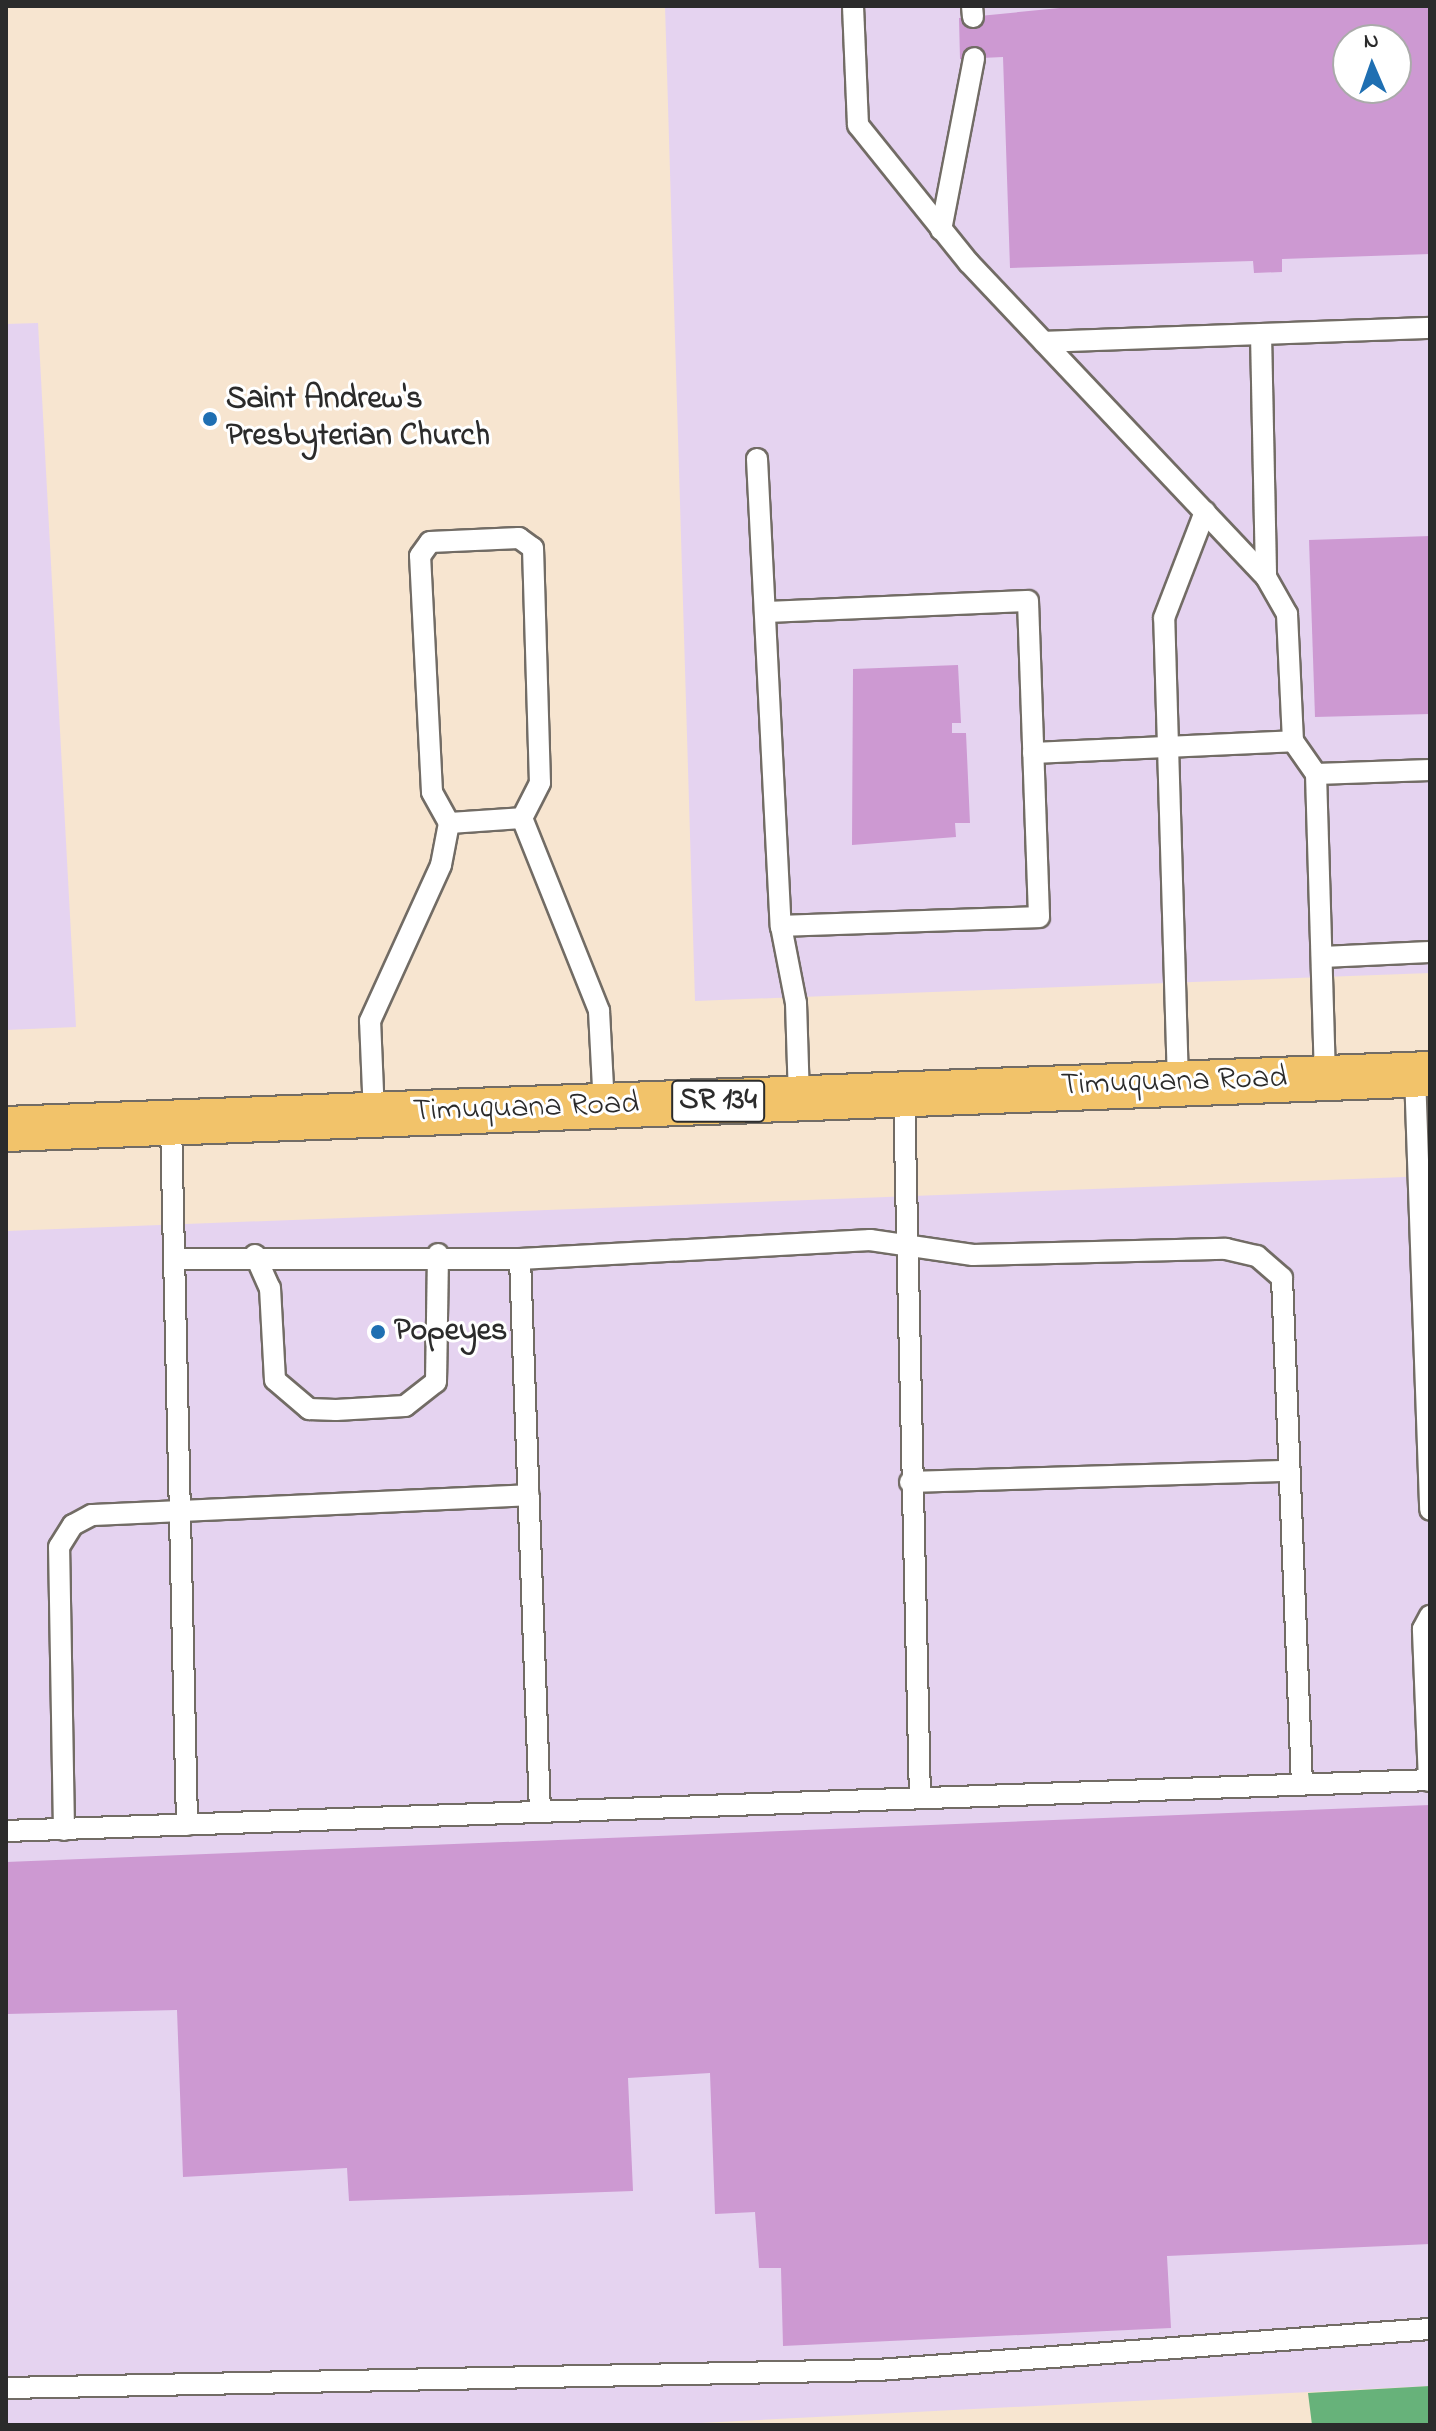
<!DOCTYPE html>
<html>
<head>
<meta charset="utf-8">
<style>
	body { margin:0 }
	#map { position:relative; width:1436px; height:2431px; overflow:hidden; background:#f7e5d0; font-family:"Indie Flower",sans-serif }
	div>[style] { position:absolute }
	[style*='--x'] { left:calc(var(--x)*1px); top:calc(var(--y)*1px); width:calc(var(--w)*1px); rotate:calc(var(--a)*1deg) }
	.built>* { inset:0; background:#e5d3f0 }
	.forest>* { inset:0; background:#67b27a }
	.building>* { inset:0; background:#cd99d2 }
	.roads { filter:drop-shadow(2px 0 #726c65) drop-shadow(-2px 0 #726c65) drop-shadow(0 2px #726c65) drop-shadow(0 -2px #726c65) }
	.service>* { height:20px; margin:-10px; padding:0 10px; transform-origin:10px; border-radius:10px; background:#fff }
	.primary>* { height:44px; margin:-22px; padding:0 22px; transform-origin:22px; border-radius:22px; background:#f2c36a }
	.dots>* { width:22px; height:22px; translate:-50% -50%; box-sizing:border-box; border:4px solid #fff; border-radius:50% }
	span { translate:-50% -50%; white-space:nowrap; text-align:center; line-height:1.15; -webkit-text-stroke:6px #fff; paint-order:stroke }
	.shield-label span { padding:2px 6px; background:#fff; border:2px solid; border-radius:6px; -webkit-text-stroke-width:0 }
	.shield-label { font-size:30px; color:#2b2b2b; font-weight:700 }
	.poi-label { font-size:32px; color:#2b2b2b; font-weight:700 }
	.left { translate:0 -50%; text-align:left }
	.street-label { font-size:32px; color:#2b2b2b }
	.frame { position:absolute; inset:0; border:8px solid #2b2b2b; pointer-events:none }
	.north { position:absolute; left:1332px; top:24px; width:80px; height:80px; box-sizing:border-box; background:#fff; border:2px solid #aaa; border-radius:50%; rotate:358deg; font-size:22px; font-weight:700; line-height:32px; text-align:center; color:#2b2b2b }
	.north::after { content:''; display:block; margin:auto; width:28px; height:36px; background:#1f6fb2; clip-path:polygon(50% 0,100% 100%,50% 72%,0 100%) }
</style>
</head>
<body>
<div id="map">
	<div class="built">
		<i style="clip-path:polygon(evenodd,665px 6px,1430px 6px,1430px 973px,695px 1001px,665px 6px,1348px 40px,1396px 40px,1396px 88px,1348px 88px,1348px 40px)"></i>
		<i style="clip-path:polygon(38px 323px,76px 1027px,6px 1030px,6px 324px)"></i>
		<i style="clip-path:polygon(1430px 1176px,1430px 2386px,659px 2425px,6px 2425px,6px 1231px)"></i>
	</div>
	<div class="forest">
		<i style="clip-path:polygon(1430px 2386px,1430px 2425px,1312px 2425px,1308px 2393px)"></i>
	</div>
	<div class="building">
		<i style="clip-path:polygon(evenodd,1080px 6px,1430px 6px,1430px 254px,1282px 259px,1282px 272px,1254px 273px,1253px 261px,1010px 268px,1003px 57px,960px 59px,959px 18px,1080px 6px,1348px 40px,1396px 40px,1396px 88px,1348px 88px,1348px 40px)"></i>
		<i style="clip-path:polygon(1430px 536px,1430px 714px,1315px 717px,1309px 540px)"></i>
		<i style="clip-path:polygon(958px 665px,961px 723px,952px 723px,952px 733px,966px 733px,970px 823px,955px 823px,956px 837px,852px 845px,853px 669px)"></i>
		<i style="clip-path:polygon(1430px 1805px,1430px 2244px,1167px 2256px,1171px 2328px,783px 2346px,781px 2268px,759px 2268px,755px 2212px,715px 2214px,710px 2073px,628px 2078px,633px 2191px,349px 2201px,347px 2168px,183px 2177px,177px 2010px,6px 2014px,6px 1862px)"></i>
	</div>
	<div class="roads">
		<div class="service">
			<i style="--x:853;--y:6;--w:119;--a:87.6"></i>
			<i style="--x:858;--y:125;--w:177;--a:51.2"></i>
			<i style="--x:969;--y:263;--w:432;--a:46.6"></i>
			<i style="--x:1266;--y:577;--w:43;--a:60.4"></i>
			<i style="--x:1287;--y:614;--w:127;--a:87.3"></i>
			<i style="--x:1293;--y:741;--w:40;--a:55.1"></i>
			<i style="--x:1316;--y:774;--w:303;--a:88.3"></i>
			<i style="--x:972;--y:6;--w:11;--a:85"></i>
			<i style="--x:941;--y:230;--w:175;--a:-79.1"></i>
			<i style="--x:1261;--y:334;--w:243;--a:88.8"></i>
			<i style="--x:1044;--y:342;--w:386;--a:-2.1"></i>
			<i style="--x:757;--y:459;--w:468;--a:87.1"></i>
			<i style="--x:781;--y:926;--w:78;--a:79"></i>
			<i style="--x:796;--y:1003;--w:95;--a:88.2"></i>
			<i style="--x:765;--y:612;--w:263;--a:-2.4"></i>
			<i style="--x:1028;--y:601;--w:316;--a:88"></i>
			<i style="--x:1039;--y:917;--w:258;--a:178"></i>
			<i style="--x:1033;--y:753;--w:260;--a:-2.6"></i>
			<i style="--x:1316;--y:774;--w:114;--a:-2"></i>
			<i style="--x:449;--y:823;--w:35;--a:-119"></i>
			<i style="--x:432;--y:792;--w:236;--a:-92.9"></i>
			<i style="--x:420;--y:556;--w:17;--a:-54"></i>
			<i style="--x:430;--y:542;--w:89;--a:-2.6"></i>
			<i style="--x:519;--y:538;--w:17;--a:36"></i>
			<i style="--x:533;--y:548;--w:235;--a:88.3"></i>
			<i style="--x:540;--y:783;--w:39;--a:117"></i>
			<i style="--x:1322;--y:957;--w:108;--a:-2.7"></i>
			<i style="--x:1415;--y:1074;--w:436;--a:88"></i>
			<i style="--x:1178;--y:1083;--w:465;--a:-91.7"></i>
			<i style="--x:1164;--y:618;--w:114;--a:-68.9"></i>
			<i style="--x:904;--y:1094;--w:704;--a:88.7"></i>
			<i style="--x:374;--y:1115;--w:94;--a:-92.4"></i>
			<i style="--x:370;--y:1021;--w:171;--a:-65.5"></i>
			<i style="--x:441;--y:865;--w:43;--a:-79.2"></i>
			<i style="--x:449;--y:823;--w:73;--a:-3.9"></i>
			<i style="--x:522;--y:818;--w:208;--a:68.2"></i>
			<i style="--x:599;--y:1011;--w:94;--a:87"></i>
			<i style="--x:171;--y:1123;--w:702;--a:88.69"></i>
			<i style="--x:255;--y:1255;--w:36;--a:66"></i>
			<i style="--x:270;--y:1288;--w:92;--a:86.9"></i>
			<i style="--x:275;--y:1380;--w:45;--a:40.5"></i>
			<i style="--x:309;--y:1409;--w:27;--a:2"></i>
			<i style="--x:336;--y:1410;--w:69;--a:-3.3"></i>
			<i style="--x:405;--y:1406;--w:39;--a:-38"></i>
			<i style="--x:436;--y:1382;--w:128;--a:-89.1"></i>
			<i style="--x:174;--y:1259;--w:346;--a:0"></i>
			<i style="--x:520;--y:1259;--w:351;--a:-3.1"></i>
			<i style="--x:870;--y:1240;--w:104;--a:8.3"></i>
			<i style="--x:973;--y:1255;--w:253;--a:-1.4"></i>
			<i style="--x:1226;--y:1249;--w:32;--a:13"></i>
			<i style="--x:1257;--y:1256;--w:33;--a:41"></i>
			<i style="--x:1282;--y:1278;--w:507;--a:87.74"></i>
			<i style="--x:520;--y:1259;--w:553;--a:87.93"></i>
			<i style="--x:910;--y:1482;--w:379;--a:-1.7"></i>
			<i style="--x:1429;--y:1781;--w:152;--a:-92.3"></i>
			<i style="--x:1423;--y:1629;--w:15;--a:-62"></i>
			<i style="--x:64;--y:1830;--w:283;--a:-91"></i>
			<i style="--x:59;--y:1547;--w:26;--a:-58"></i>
			<i style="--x:73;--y:1525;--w:21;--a:-28"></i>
			<i style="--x:92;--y:1515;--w:437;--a:-2.6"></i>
			<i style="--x:6;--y:1831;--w:1425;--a:-2.05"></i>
			<i style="--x:6;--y:2388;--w:872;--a:-1.18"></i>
			<i style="--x:878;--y:2370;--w:554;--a:-4.25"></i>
		</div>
		<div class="primary">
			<i style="--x:6;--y:1129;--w:1425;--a:-2.21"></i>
		</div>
	</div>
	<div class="dots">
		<i style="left:210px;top:419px;background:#1f6fb2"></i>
		<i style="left:378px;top:1332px;background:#1f6fb2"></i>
	</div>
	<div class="shield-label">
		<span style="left:718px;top:1101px">SR 134</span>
	</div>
	<div class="poi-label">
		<span class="left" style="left:226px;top:419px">Saint Andrew's<br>Presbyterian Church</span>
		<span class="left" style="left:394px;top:1332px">Popeyes</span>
	</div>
	<div class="street-label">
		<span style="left:1174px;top:1083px;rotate:-2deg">Timuquana Road</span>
		<span style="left:526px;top:1109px;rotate:-2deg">Timuquana Road</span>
	</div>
	<div class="frame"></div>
	<div class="north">N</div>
</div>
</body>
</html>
